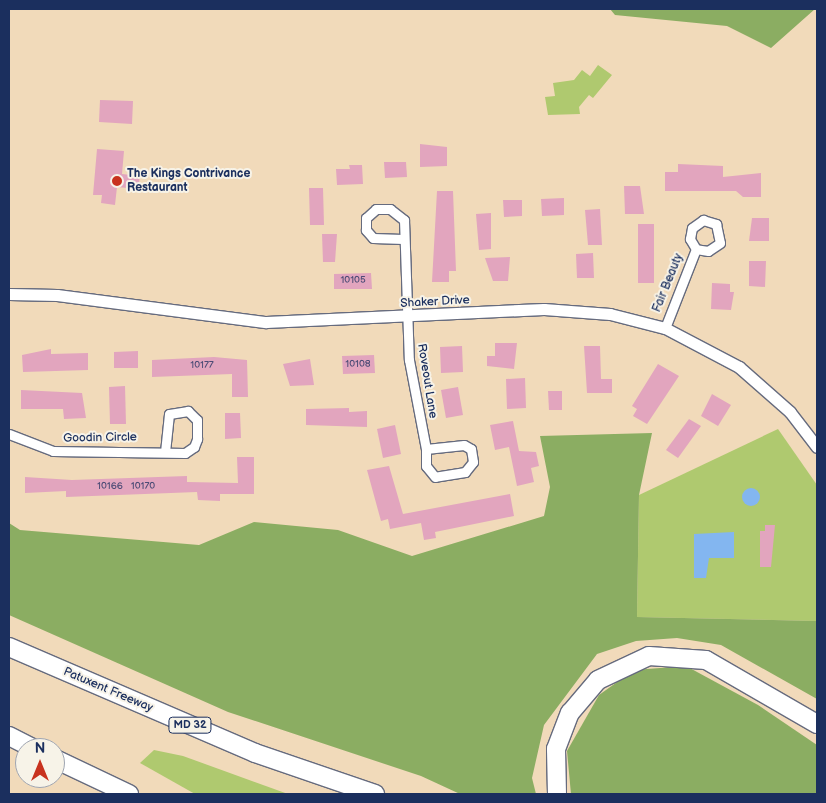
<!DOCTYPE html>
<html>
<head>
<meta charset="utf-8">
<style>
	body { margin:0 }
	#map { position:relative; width:826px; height:803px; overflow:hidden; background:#f1daba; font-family:"Balsamiq Sans",sans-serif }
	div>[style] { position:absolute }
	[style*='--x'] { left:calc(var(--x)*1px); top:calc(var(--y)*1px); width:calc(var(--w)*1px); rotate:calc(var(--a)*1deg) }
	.green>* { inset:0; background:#afc96f }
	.forest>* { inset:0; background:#8bad62 }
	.water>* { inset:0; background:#83b6f0 }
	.round { border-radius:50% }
	.building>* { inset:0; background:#e2a5be }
	.roads { filter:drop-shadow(1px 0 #666b7e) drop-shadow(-1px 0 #666b7e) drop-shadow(0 1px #666b7e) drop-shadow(0 -1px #666b7e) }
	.minor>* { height:9px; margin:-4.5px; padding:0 4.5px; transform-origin:4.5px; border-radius:4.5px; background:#fff }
	.tertiary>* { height:11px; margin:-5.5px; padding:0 5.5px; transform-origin:5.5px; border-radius:5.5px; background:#fff }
	.motorway>* { height:18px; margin:-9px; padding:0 9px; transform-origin:9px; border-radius:9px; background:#fff }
	.dots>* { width:14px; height:14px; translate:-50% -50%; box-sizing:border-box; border:2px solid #f7f3e8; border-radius:50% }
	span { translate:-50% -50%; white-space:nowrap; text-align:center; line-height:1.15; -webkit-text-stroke:4px #f7f3e8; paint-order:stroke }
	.number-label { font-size:10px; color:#4d4c76 }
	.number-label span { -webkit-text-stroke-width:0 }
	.shield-label span { padding:1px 4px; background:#f7f3e8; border:1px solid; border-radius:4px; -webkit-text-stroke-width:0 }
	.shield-label { font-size:11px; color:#1b2f5e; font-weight:700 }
	.poi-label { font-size:12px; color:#1b2f5e; font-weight:700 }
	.left { translate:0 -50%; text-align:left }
	.street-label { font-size:12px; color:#1b2f5e }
	.frame { position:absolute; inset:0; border:10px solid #1b2f5e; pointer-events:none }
	.north { position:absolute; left:15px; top:738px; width:50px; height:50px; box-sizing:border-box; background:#f7f3e8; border:1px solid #9fa5b1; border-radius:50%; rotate:0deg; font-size:14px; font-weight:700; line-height:20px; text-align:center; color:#1b2f5e }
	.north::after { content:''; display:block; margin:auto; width:18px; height:22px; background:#c8321e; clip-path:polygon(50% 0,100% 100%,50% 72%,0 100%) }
</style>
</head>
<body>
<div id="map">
	<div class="green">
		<i style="clip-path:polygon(598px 65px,612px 75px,593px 98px,589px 95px,579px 107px,580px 114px,548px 115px,545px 97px,555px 96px,553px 83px,574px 80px,582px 70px,590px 76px)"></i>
		<i style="clip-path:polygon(778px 429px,817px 485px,817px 621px,637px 617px,639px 495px)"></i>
		<i style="clip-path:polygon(154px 750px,183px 756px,288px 794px,195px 794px,140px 763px)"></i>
	</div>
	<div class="forest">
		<i style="clip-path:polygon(610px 9px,815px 9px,771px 48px,727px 26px,615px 15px)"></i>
		<i style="clip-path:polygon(652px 433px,639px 495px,637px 617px,817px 621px,817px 699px,721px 645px,677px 638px,636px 641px,597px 654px,544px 725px,532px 778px,536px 794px,460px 794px,421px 776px,228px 712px,9px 615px,9px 523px,20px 530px,199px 545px,254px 522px,338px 530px,412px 556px,544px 516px,550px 487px,540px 436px)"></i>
		<i style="clip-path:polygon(686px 666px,758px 705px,817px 745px,817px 794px,571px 794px,567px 751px,599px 695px,634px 670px)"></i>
	</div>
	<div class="water">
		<i class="round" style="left:742px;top:488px;width:18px;height:18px"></i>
		<i style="clip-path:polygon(734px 532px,734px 558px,709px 558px,706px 578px,694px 578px,694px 534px)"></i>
	</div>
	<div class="building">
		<i style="clip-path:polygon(100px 100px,133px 101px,132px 124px,99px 122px)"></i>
		<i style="clip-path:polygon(420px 144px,447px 147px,447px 166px,420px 167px)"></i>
		<i style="clip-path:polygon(97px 149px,124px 151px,122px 174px,140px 176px,138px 189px,117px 187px,115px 205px,101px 203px,102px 195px,93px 195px)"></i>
		<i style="clip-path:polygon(384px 162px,406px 162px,407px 177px,385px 178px)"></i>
		<i style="clip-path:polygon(678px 164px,723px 166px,723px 177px,761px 173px,761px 197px,743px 197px,736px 191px,665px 191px,665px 172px,678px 172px)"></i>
		<i style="clip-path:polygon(349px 165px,362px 165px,363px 184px,337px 185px,336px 169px,350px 169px)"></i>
		<i style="clip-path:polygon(624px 186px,640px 186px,644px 214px,625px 214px)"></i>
		<i style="clip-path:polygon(309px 188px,323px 188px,324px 225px,310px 225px)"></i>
		<i style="clip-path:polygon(437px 191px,453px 191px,456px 271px,449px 271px,449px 282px,432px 282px)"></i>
		<i style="clip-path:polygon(564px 198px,564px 215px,542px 216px,541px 199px)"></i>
		<i style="clip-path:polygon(503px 200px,522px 200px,522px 216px,504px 217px)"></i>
		<i style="clip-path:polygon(600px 209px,602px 245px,588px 245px,585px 210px)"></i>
		<i style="clip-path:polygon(491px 213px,491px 249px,479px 250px,476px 214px)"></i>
		<i style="clip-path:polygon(752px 218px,769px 218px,769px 241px,749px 241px)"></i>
		<i style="clip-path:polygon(638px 224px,654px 224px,654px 283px,638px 283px)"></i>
		<i style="clip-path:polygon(322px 234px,337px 234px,335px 262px,323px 262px)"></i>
		<i style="clip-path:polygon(593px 253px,594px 278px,577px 278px,576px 254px)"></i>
		<i style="clip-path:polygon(510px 257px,508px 281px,493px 281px,485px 258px)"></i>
		<i style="clip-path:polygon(749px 261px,766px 261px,765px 287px,749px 286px)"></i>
		<i style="clip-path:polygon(371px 273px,372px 289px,334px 289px,334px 274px)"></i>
		<i style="clip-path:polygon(712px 283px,730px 284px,730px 292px,734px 292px,731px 310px,711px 309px)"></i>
		<i style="clip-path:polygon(495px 343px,517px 343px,514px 369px,487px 366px,487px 356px,495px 356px)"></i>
		<i style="clip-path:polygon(462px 346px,463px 372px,441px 373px,440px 347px)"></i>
		<i style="clip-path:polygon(584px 346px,600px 346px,601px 379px,612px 379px,612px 393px,587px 393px)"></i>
		<i style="clip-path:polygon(51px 349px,51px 354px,88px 353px,88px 370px,23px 372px,22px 355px)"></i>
		<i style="clip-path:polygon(138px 351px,138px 368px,114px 368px,114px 352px)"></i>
		<i style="clip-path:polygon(374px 355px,375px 373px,343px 374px,342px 356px)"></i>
		<i style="clip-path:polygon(214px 357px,247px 360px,248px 397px,232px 397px,232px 374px,152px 377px,152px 360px)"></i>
		<i style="clip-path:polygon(310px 359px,314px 385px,290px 386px,283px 364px)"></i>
		<i style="clip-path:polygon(658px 364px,679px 376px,647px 424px,633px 416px,637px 409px,632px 406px)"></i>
		<i style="clip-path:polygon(525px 378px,526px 408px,507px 409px,506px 379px)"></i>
		<i style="clip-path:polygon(125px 386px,126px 424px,110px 424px,109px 387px)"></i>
		<i style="clip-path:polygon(458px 387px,463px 415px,446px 418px,441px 390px)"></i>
		<i style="clip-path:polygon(21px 390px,82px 393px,86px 418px,64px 419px,63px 409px,21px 409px)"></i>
		<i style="clip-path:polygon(548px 391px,562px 391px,562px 410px,549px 410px)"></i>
		<i style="clip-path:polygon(712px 394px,731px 405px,718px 426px,701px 416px)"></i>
		<i style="clip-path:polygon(349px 408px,349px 412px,367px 411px,367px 427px,306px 425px,306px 409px)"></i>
		<i style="clip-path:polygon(225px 413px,240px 413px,241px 438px,225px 439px)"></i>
		<i style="clip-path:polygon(689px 419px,701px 426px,678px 458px,666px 450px)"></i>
		<i style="clip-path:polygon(513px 421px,519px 451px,536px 452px,539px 466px,531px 468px,534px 482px,517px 486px,509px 447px,495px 450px,490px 425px)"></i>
		<i style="clip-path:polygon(395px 425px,401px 454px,383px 458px,377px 429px)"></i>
		<i style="clip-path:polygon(237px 457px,254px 457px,254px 494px,220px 494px,220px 501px,198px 500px,197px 492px,66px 497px,66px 491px,25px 493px,25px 477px,72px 480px,187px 476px,187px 482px,238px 483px)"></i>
		<i style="clip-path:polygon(389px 466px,403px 514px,510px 494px,514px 516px,435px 532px,436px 538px,424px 540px,421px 523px,390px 529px,388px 519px,381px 521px,367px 470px)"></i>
		<i style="clip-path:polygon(765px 525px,775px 525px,771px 567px,760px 567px,760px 531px,765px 531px)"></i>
	</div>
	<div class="roads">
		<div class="minor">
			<i style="--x:403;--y:239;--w:30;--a:-178"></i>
			<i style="--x:373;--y:238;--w:11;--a:-131"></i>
			<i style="--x:366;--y:230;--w:12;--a:-90"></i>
			<i style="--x:366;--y:218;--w:13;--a:-42"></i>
			<i style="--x:376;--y:209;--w:14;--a:0"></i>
			<i style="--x:390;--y:209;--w:18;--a:38"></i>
			<i style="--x:404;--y:220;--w:140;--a:88"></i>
			<i style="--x:409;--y:360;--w:91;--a:79.2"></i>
			<i style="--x:426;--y:449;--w:38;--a:-6"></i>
			<i style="--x:464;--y:445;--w:8;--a:30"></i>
			<i style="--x:471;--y:449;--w:13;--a:81"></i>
			<i style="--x:473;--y:462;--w:13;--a:129"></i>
			<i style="--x:465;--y:472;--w:30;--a:171"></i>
			<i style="--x:435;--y:477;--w:14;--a:-129"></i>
			<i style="--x:426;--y:466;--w:17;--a:-90"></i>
			<i style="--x:665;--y:328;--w:85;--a:-68.6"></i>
			<i style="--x:696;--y:249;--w:12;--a:-121"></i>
			<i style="--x:690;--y:239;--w:11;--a:-80"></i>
			<i style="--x:692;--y:228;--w:14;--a:-36"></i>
			<i style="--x:703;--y:220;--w:14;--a:17"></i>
			<i style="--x:716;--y:224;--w:19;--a:78"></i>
			<i style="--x:720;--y:243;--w:14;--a:146"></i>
			<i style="--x:708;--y:251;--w:12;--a:-171"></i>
			<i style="--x:9;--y:434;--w:47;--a:21.1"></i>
			<i style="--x:53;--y:451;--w:132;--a:0.9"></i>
			<i style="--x:185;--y:453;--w:11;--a:-34"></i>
			<i style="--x:194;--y:447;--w:9;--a:-69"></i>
			<i style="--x:197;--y:439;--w:19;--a:-90"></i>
			<i style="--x:197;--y:420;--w:13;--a:-135"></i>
			<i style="--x:188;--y:411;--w:19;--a:171"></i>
			<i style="--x:169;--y:414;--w:36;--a:96"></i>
		</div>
		<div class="tertiary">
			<i style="--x:9;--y:294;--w:48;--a:1.2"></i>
			<i style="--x:57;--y:295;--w:211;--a:7.4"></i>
			<i style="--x:266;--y:322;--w:278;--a:-2.7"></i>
			<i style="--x:544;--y:309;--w:66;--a:4.3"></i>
			<i style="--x:610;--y:314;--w:57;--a:14.3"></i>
			<i style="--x:665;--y:328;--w:84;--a:27.8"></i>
			<i style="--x:739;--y:367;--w:68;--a:41.4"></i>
			<i style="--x:790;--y:412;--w:44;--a:52.4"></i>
		</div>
		<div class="motorway">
			<i style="--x:9;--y:647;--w:268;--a:23.3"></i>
			<i style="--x:255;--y:753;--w:127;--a:18.9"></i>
			<i style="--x:9;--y:736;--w:27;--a:27"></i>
			<i style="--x:55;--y:759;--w:82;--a:25.3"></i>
			<i style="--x:557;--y:794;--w:45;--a:-91.3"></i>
			<i style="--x:556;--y:749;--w:39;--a:-69"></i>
			<i style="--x:570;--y:713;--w:43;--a:-49.7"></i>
			<i style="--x:598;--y:680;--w:56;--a:-25.2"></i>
			<i style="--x:649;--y:656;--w:57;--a:4"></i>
			<i style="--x:706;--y:660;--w:128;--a:30"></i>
		</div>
	</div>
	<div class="dots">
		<i style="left:117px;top:181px;background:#c8321e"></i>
	</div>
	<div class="number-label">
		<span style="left:353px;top:281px">10105</span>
		<span style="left:358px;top:365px">10108</span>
		<span style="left:202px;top:366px">10177</span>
		<span style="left:110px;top:487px">10166</span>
		<span style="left:143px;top:487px">10170</span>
	</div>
	<div class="shield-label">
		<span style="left:190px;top:725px">MD 32</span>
	</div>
	<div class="poi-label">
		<span class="left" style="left:127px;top:181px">The Kings Contrivance<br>Restaurant</span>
	</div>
	<div class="street-label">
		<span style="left:668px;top:283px;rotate:-68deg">Fair Beauty</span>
		<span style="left:435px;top:302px;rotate:-3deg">Shaker Drive</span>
		<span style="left:427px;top:381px;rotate:81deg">Roveout Lane</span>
		<span style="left:100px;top:438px;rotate:-1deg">Goodin Circle</span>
		<span style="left:108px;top:690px;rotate:23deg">Patuxent Freeway</span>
	</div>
	<div class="frame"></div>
	<div class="north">N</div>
</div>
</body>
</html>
